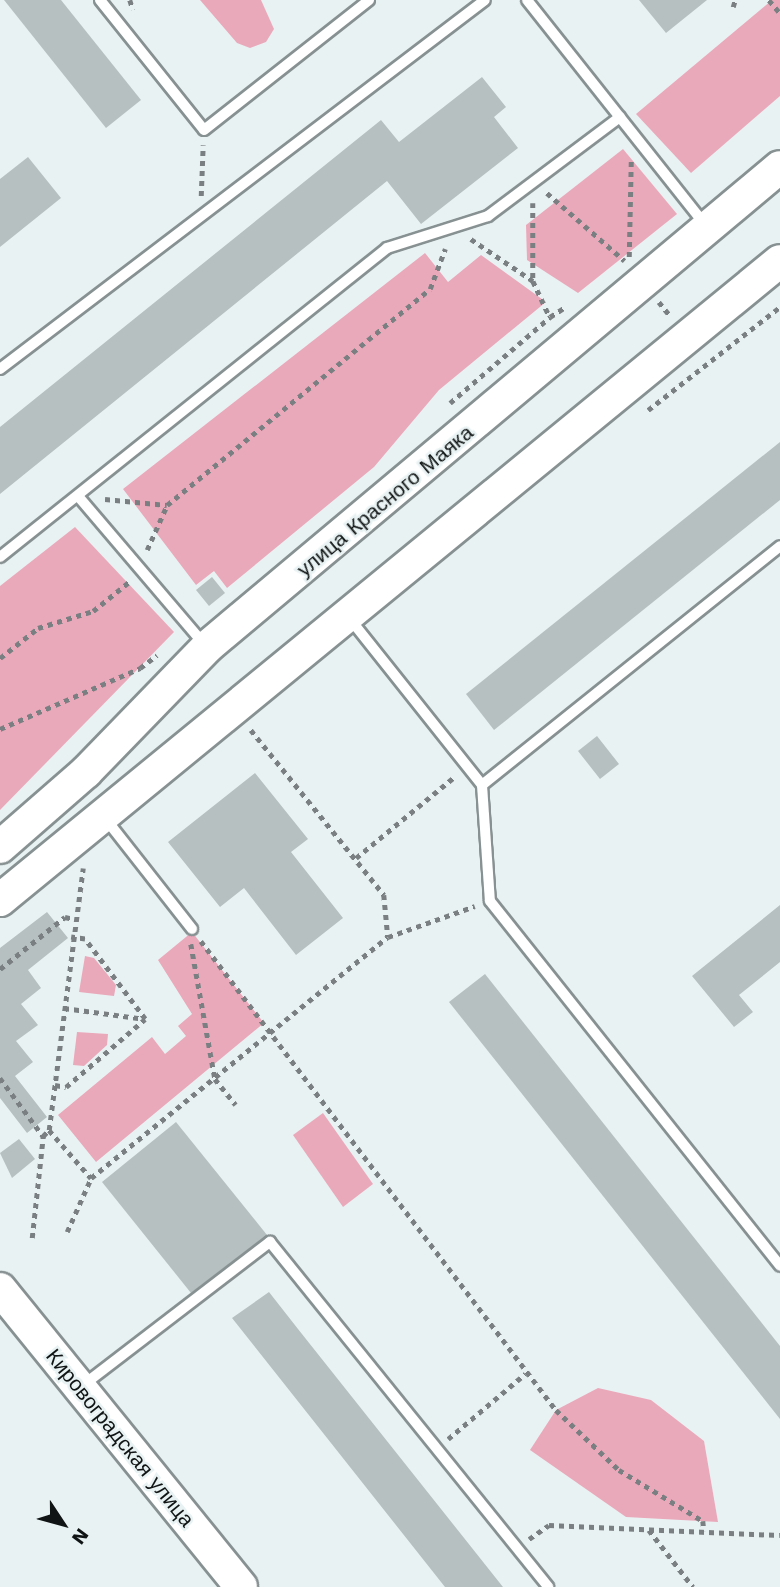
<!DOCTYPE html>
<html>
<head>
<meta charset="utf-8">
<style>
	body { margin:0 }
	#map { position:relative; width:780px; height:1587px; overflow:hidden; background:#e9f2f3; font-family:"Work Sans",sans-serif }
	div>[style] { position:absolute }
	[style*='--x'] { left:calc(var(--x)*1px); top:calc(var(--y)*1px); width:calc(var(--w)*1px); rotate:calc(var(--a)*1deg) }
	.green>* { inset:0; background:#eaa9bb }
	.building>* { inset:0; background:#b6c0c0 }
	.path>* { height:4.5px; margin-top:-2.25px; transform-origin:0; background:repeating-linear-gradient(90deg,#7a8081 0 5px,transparent 0 10px) }
	.roads { filter:drop-shadow(2px 0 #889192) drop-shadow(-2px 0 #889192) drop-shadow(0 2px #889192) drop-shadow(0 -2px #889192) }
	.lane>* { height:10px; margin:-5px; padding:0 5px; transform-origin:5px; border-radius:5px; background:#fff }
	.secondary>* { height:32px; margin:-16px; padding:0 16px; transform-origin:16px; border-radius:16px; background:#fff }
	span { translate:-50% -50%; white-space:nowrap; text-align:center; line-height:1.15; -webkit-text-stroke:5px #e9f2f3; paint-order:stroke }
	.street-label { font-size:21px; color:#101414 }
	.north { position:absolute; left:28px; top:1489px; width:70px; height:70px; -webkit-text-stroke:5px #e9f2f3; paint-order:stroke; rotate:126deg; font-size:19px; font-weight:700; line-height:28px; text-align:center; color:#101414 }
	.north::after { content:''; display:block; margin:auto; width:24px; height:32px; background:#101414; clip-path:polygon(50% 0,100% 100%,50% 72%,0 100%) }
</style>
</head>
<body>
<div id="map">
	<div class="green">
		<i style="clip-path:polygon(200px 0,261px 0,274px 29px,266px 42px,250px 48px,237px 43px)"></i>
		<i style="clip-path:polygon(772px 0,780px 0,780px 96px,691px 173px,636px 114px)"></i>
		<i style="clip-path:polygon(623px 149px,677px 214px,578px 293px,527px 260px,526px 225px)"></i>
		<i style="clip-path:polygon(425px 253px,448px 282px,481px 255px,546px 302px,439px 390px,374px 467px,227px 588px,214px 571px,196px 585px,123px 489px)"></i>
		<i style="clip-path:polygon(75px 527px,174px 632px,0 810px,0 586px)"></i>
		<i style="clip-path:polygon(192px 932px,264px 1023px,96px 1162px,58px 1115px,152px 1037px,165px 1054px,186px 1036px,178px 1026px,192px 1014px,158px 960px)"></i>
		<i style="clip-path:polygon(85px 956px,94px 958px,116px 985px,114px 996px,79px 992px)"></i>
		<i style="clip-path:polygon(77px 1032px,108px 1034px,107px 1045px,84px 1066px,73px 1065px)"></i>
		<i style="clip-path:polygon(323px 1113px,373px 1184px,343px 1207px,293px 1135px)"></i>
		<i style="clip-path:polygon(598px 1388px,651px 1400px,704px 1441px,718px 1522px,626px 1517px,530px 1450px,556px 1410px)"></i>
	</div>
	<div class="building">
		<i style="clip-path:polygon(4px 0,61px 0,141px 100px,106px 128px)"></i>
		<i style="clip-path:polygon(639px 0,707px 0,666px 33px)"></i>
		<i style="clip-path:polygon(482px 77px,506px 107px,494px 117px,518px 148px,421px 224px,387px 181px,0 494px,0 427px,381px 120px,399px 142px)"></i>
		<i style="clip-path:polygon(28px 157px,61px 198px,0 247px,0 179px)"></i>
		<i style="clip-path:polygon(780px 442px,780px 500px,494px 730px,466px 694px)"></i>
		<i style="clip-path:polygon(212px 577px,225px 593px,209px 606px,196px 590px)"></i>
		<i style="clip-path:polygon(597px 736px,619px 764px,600px 779px,578px 751px)"></i>
		<i style="clip-path:polygon(255px 773px,308px 839px,291px 852px,343px 918px,296px 955px,244px 888px,220px 907px,168px 842px)"></i>
		<i style="clip-path:polygon(780px 905px,780px 962px,739px 995px,753px 1012px,734px 1027px,692px 976px)"></i>
		<i style="clip-path:polygon(47px 912px,68px 938px,28px 970px,41px 988px,21px 1004px,38px 1025px,16px 1041px,33px 1062px,15px 1076px,47px 1117px,27px 1133px,0 1098px,0 948px)"></i>
		<i style="clip-path:polygon(485px 974px,780px 1346px,780px 1419px,449px 1002px)"></i>
		<i style="clip-path:polygon(176px 1122px,267px 1235px,191px 1293px,102px 1182px)"></i>
		<i style="clip-path:polygon(19px 1139px,35px 1159px,12px 1178px,0 1153px)"></i>
		<i style="clip-path:polygon(269px 1292px,298px 1329px,503px 1587px,445px 1587px,232px 1318px)"></i>
	</div>
	<div class="path">
		<i style="--x:130;--y:0;--w:10;--a:73"></i>
		<i style="--x:769;--y:0;--w:17;--a:50"></i>
		<i style="--x:733;--y:7;--w:7;--a:-74"></i>
		<i style="--x:547;--y:193;--w:103;--a:41.1"></i>
		<i style="--x:201;--y:196;--w:51;--a:-87.8"></i>
		<i style="--x:533;--y:203;--w:78;--a:90"></i>
		<i style="--x:533;--y:281;--w:40;--a:65"></i>
		<i style="--x:550;--y:317;--w:17;--a:-33"></i>
		<i style="--x:471;--y:239;--w:75;--a:34.1"></i>
		<i style="--x:629;--y:257;--w:97;--a:-88.8"></i>
		<i style="--x:659;--y:302;--w:19;--a:51"></i>
		<i style="--x:450;--y:403;--w:132;--a:-40.7"></i>
		<i style="--x:648;--y:410;--w:167;--a:-38"></i>
		<i style="--x:105;--y:499;--w:62;--a:5.5"></i>
		<i style="--x:147;--y:550;--w:49;--a:-66"></i>
		<i style="--x:167;--y:505;--w:340;--a:-39.4"></i>
		<i style="--x:430;--y:289;--w:43;--a:-69.4"></i>
		<i style="--x:0;--y:658;--w:48;--a:-38.3"></i>
		<i style="--x:38;--y:628;--w:58;--a:-17.2"></i>
		<i style="--x:93;--y:611;--w:46;--a:-38.9"></i>
		<i style="--x:0;--y:729;--w:153;--a:-23.5"></i>
		<i style="--x:140;--y:668;--w:21;--a:-37"></i>
		<i style="--x:251;--y:730;--w:212;--a:51.1"></i>
		<i style="--x:384;--y:895;--w:42;--a:84.6"></i>
		<i style="--x:356;--y:858;--w:126;--a:-39.5"></i>
		<i style="--x:201;--y:941;--w:588;--a:52.88"></i>
		<i style="--x:556;--y:1410;--w:87;--a:43.6"></i>
		<i style="--x:619;--y:1470;--w:98;--a:31.3"></i>
		<i style="--x:703;--y:1521;--w:10;--a:84"></i>
		<i style="--x:191;--y:944;--w:137;--a:79.9"></i>
		<i style="--x:215;--y:1079;--w:33;--a:51"></i>
		<i style="--x:0;--y:969;--w:83;--a:-38.7"></i>
		<i style="--x:65;--y:917;--w:9;--a:13"></i>
		<i style="--x:64;--y:1008;--w:82;--a:7.7"></i>
		<i style="--x:0;--y:1078;--w:72;--a:53.4"></i>
		<i style="--x:43;--y:1136;--w:8;--a:-45"></i>
		<i style="--x:49;--y:1130;--w:264;--a:-82.6"></i>
		<i style="--x:55;--y:1085;--w:11;--a:10"></i>
		<i style="--x:66;--y:1087;--w:104;--a:-40.7"></i>
		<i style="--x:145;--y:1019;--w:100;--a:-126.9"></i>
		<i style="--x:85;--y:939;--w:14;--a:-172"></i>
		<i style="--x:49;--y:1130;--w:64;--a:48.8"></i>
		<i style="--x:91;--y:1178;--w:382;--a:-39.1"></i>
		<i style="--x:388;--y:937;--w:92;--a:-19.6"></i>
		<i style="--x:67;--y:1232;--w:59;--a:-66"></i>
		<i style="--x:32;--y:1238;--w:103;--a:-83.8"></i>
		<i style="--x:448;--y:1439;--w:101;--a:-40.2"></i>
		<i style="--x:649;--y:1530;--w:72;--a:52.3"></i>
		<i style="--x:529;--y:1539;--w:24;--a:-35"></i>
		<i style="--x:549;--y:1525;--w:231;--a:2.5"></i>
	</div>
	<div class="roads">
		<div class="lane">
			<i style="--x:100;--y:0;--w:166;--a:51.3"></i>
			<i style="--x:204;--y:130;--w:210;--a:-38.2"></i>
			<i style="--x:527;--y:0;--w:288;--a:51.6"></i>
			<i style="--x:0;--y:369;--w:609;--a:-37.26"></i>
			<i style="--x:78;--y:496;--w:196;--a:49.6"></i>
			<i style="--x:0;--y:557;--w:495;--a:-38.6"></i>
			<i style="--x:387;--y:248;--w:106;--a:-17.6"></i>
			<i style="--x:488;--y:216;--w:165;--a:-36.9"></i>
			<i style="--x:350;--y:619;--w:212;--a:51.5"></i>
			<i style="--x:482;--y:785;--w:382;--a:-38.7"></i>
			<i style="--x:482;--y:785;--w:116;--a:86.1"></i>
			<i style="--x:490;--y:901;--w:466;--a:51.5"></i>
			<i style="--x:105;--y:818;--w:141;--a:51.9"></i>
			<i style="--x:82;--y:1386;--w:237;--a:-37.5"></i>
			<i style="--x:270;--y:1242;--w:443;--a:51.1"></i>
		</div>
		<div class="secondary">
			<i style="--x:0;--y:847;--w:114;--a:-41.1"></i>
			<i style="--x:86;--y:772;--w:174;--a:-45.9"></i>
			<i style="--x:207;--y:647;--w:747;--a:-39.95"></i>
			<i style="--x:0;--y:900;--w:1008;--a:-39.33"></i>
			<i style="--x:0;--y:1289;--w:383;--a:51"></i>
		</div>
	</div>
	<div class="street-label">
		<span style="left:385px;top:501px;rotate:-40deg">улица Красного Маяка</span>
		<span style="left:120px;top:1438px;rotate:51deg">Кировоградская улица</span>
	</div>
	<div class="north">N</div>
</div>
</body>
</html>
